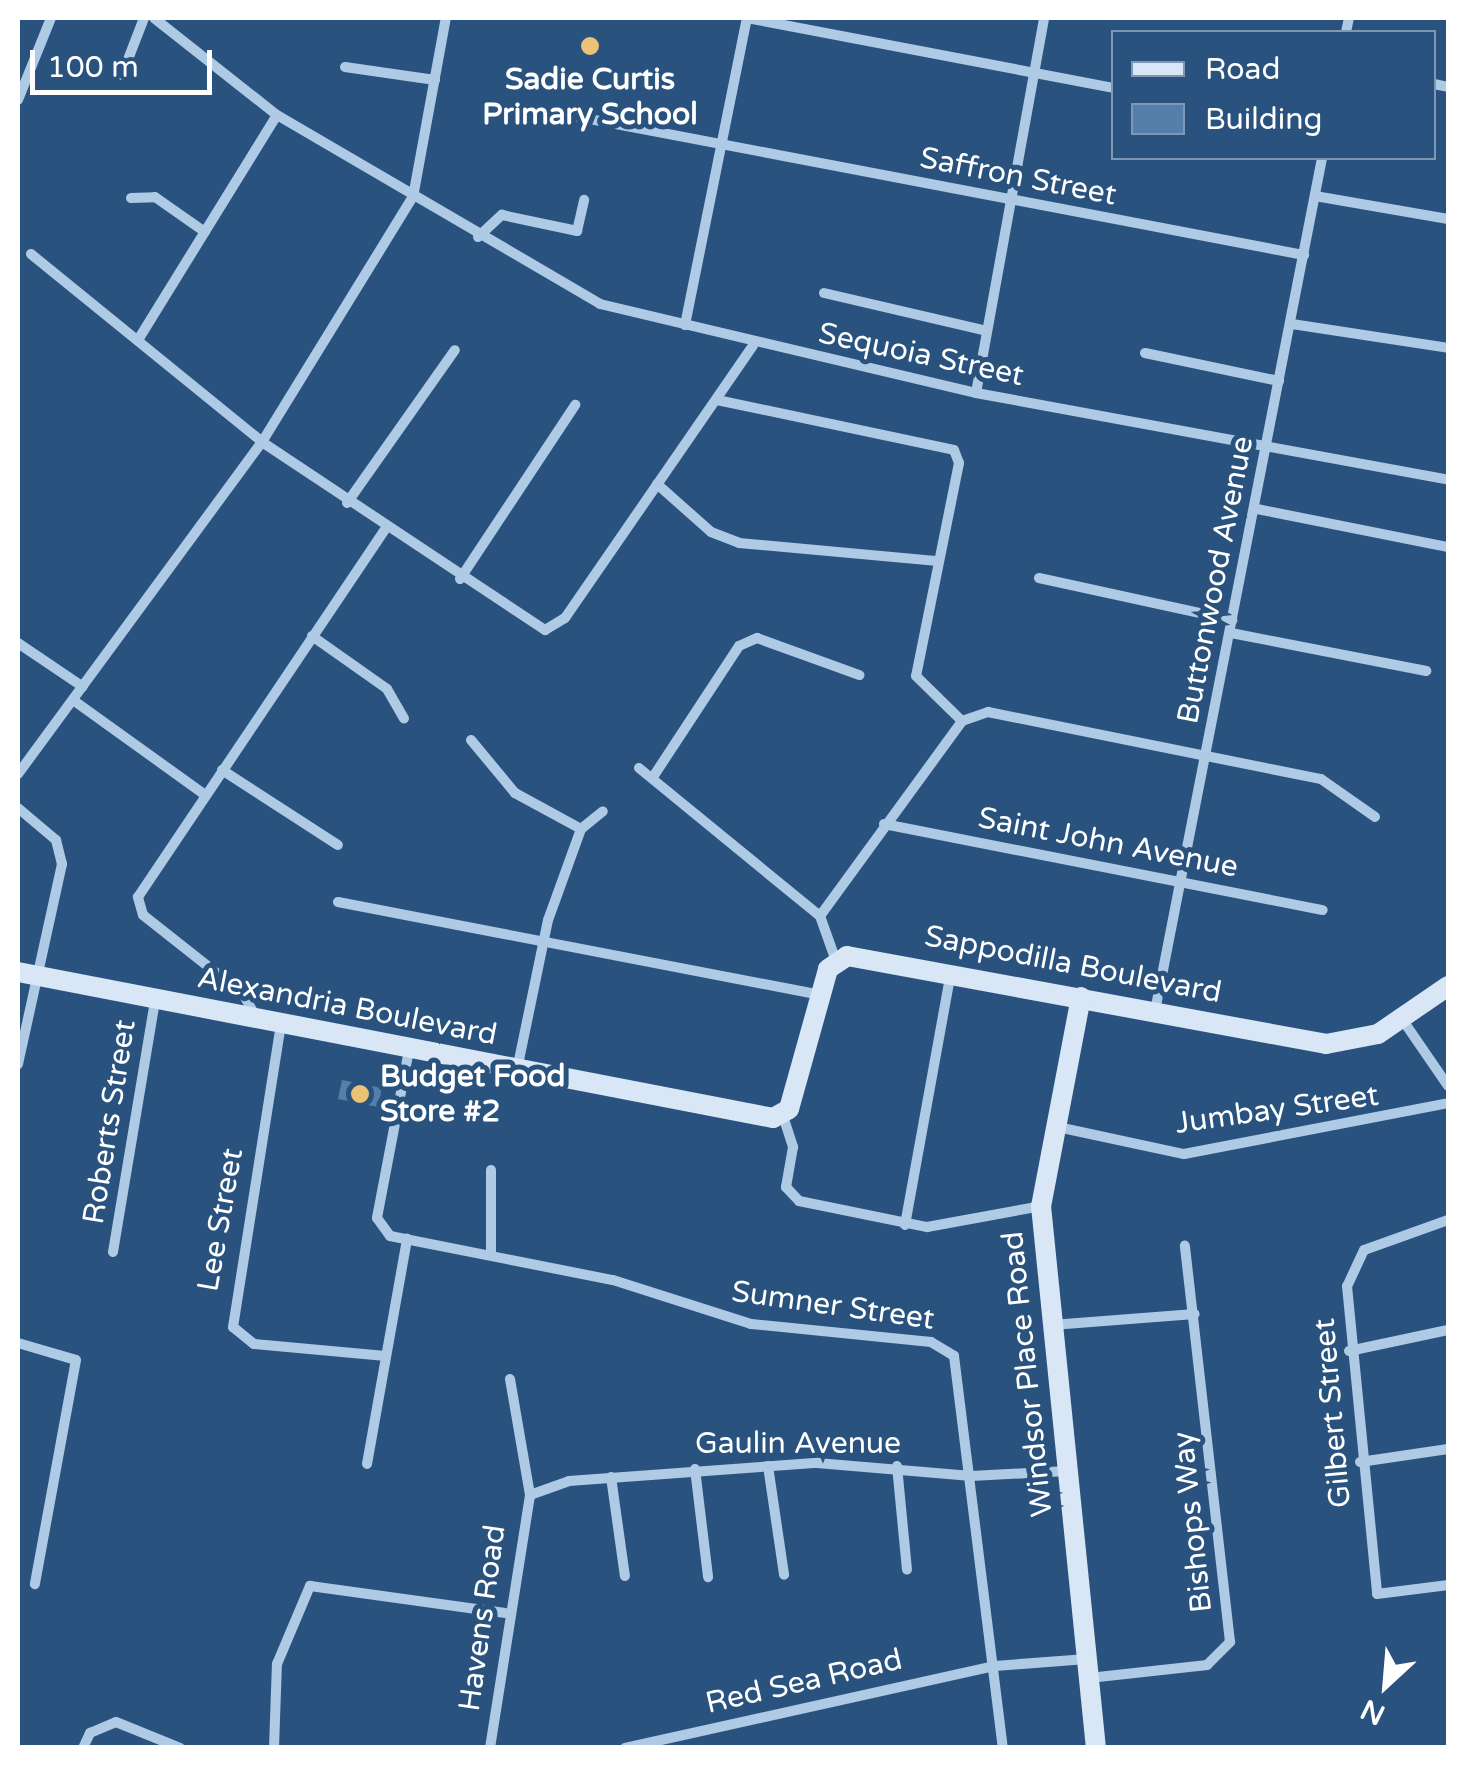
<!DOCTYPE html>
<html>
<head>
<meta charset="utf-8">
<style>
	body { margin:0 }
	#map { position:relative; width:1466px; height:1765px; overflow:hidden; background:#29537e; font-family:"Varela Round",sans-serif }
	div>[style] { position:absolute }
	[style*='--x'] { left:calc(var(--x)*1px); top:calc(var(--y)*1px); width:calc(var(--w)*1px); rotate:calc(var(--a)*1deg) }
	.building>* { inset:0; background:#557fa8 }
	.street>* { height:10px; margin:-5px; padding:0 5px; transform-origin:5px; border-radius:5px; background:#afcae5 }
	.secondary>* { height:20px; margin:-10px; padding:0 10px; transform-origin:10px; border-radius:10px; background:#d8e6f5 }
	.dots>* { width:28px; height:28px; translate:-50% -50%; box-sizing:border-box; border:5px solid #29537e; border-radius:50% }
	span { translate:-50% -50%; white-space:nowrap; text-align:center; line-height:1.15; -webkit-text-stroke:10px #29537e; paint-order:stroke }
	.poi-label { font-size:30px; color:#fff; font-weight:700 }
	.left { translate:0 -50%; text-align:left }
	.street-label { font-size:30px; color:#fff }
	.frame { position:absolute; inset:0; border:20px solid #fff; pointer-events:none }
	.legend { position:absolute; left:1111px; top:30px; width:325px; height:130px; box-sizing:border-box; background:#29537e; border:2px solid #7f98b2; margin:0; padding:12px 18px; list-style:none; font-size:30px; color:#fff }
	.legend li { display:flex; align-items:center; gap:20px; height:50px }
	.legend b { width:50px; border:2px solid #7f98b2 }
	.north { position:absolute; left:1336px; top:1635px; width:100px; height:100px; -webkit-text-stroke:8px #29537e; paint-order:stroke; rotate:206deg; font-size:28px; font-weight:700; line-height:40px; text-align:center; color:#fff }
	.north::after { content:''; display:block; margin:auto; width:35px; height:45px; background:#fff; clip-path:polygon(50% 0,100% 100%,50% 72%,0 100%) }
	.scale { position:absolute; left:30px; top:50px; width:182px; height:45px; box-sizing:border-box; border:5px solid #fff; border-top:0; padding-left:12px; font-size:30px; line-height:35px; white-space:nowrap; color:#fff; -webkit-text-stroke:8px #29537e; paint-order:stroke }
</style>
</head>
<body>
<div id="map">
	<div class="building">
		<i style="clip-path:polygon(342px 1080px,382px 1088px,378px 1107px,338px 1099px)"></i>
	</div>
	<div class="street">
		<i style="--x:154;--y:18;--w:157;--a:38.3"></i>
		<i style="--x:277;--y:115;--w:374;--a:30.3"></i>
		<i style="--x:600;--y:304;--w:386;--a:13.3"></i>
		<i style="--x:976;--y:393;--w:480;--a:10.4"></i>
		<i style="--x:747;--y:18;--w:374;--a:10.8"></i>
		<i style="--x:1346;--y:32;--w:14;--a:-78"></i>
		<i style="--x:345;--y:67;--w:91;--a:8.2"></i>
		<i style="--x:122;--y:75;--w:61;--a:-68.9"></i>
		<i style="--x:1434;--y:84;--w:14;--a:12"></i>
		<i style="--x:18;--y:100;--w:88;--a:-68.1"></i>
		<i style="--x:537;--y:109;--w:781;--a:10.78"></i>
		<i style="--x:1315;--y:196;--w:135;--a:9.8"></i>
		<i style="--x:131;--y:198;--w:24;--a:-2"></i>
		<i style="--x:155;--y:197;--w:61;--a:35"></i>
		<i style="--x:478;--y:237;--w:33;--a:-43"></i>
		<i style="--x:502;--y:215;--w:77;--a:12"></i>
		<i style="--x:577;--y:231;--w:32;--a:-77"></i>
		<i style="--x:31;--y:254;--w:298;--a:39.1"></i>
		<i style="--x:262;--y:442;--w:340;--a:33.6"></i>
		<i style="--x:545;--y:630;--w:23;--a:-31"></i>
		<i style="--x:565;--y:618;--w:331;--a:-55.4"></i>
		<i style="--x:824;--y:293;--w:167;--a:13.1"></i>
		<i style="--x:1292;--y:324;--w:158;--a:8.7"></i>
		<i style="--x:685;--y:325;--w:313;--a:-78.6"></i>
		<i style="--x:138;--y:340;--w:264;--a:-58.3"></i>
		<i style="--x:1145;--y:353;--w:137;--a:11.8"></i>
		<i style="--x:976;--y:393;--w:381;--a:-79.7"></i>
		<i style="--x:717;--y:400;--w:242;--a:11.9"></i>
		<i style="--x:954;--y:450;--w:14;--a:69"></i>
		<i style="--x:959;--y:463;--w:217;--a:101.4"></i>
		<i style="--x:916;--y:676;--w:64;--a:44.4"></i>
		<i style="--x:657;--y:484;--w:72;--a:41.6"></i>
		<i style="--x:711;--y:532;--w:30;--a:21"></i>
		<i style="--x:739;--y:543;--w:197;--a:5.2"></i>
		<i style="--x:347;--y:503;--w:187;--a:-54.8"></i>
		<i style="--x:1257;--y:509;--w:195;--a:11.3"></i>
		<i style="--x:1039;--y:578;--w:198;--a:12.3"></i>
		<i style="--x:460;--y:579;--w:209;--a:-56.5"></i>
		<i style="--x:1231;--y:633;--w:199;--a:11"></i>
		<i style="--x:312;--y:636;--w:92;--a:35.2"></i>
		<i style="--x:387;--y:689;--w:34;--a:60"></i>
		<i style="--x:18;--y:643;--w:78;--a:34.1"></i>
		<i style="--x:73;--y:700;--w:163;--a:35.7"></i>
		<i style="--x:471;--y:740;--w:69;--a:50.3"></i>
		<i style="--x:515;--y:793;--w:75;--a:28.6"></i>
		<i style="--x:581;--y:829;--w:97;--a:109.9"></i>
		<i style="--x:548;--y:920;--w:153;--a:101.7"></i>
		<i style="--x:639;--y:768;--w:234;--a:39.3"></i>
		<i style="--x:820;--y:916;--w:48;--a:70.4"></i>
		<i style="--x:222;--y:770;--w:138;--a:32.9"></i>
		<i style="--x:18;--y:774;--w:412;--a:-53.7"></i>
		<i style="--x:262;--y:442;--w:288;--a:-58.4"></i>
		<i style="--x:413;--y:197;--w:182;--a:-79.6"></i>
		<i style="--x:653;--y:777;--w:157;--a:-56.7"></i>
		<i style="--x:739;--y:646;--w:20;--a:-24"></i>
		<i style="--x:757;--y:638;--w:109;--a:19.9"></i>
		<i style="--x:18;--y:808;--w:50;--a:40.1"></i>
		<i style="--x:56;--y:840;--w:25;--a:76"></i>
		<i style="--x:62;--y:864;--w:205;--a:102.4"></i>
		<i style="--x:884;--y:824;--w:447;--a:11.1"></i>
		<i style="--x:581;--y:829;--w:28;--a:-39"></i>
		<i style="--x:338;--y:902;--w:488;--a:10.9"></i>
		<i style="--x:820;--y:916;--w:241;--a:-53.9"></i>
		<i style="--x:962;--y:721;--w:28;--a:-19"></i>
		<i style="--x:988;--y:712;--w:340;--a:11.4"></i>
		<i style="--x:1321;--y:779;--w:66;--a:35.1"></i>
		<i style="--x:1155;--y:1011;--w:869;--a:-78.92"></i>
		<i style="--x:257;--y:1019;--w:29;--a:-119"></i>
		<i style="--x:243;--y:994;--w:127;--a:-141.7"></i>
		<i style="--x:143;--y:915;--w:19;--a:-106"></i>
		<i style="--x:138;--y:897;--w:442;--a:-56.1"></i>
		<i style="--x:1402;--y:1019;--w:81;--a:55.5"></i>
		<i style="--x:281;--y:1024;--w:307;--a:99"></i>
		<i style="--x:233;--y:1327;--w:27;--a:39"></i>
		<i style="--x:254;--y:1344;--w:132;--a:5.2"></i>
		<i style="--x:409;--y:1050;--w:171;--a:100.8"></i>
		<i style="--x:377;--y:1218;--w:22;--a:54"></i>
		<i style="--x:390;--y:1236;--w:227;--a:11.2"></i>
		<i style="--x:613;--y:1280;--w:145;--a:17.7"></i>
		<i style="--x:751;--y:1324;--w:181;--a:5.7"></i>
		<i style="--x:931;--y:1342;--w:27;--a:31"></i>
		<i style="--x:954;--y:1356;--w:395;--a:82.9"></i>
		<i style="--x:783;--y:1116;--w:33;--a:72"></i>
		<i style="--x:793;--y:1147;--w:41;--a:99.9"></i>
		<i style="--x:786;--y:1187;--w:19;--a:47"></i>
		<i style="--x:799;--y:1201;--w:131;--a:11.5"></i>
		<i style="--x:927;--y:1227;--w:116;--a:-10.4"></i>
		<i style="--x:1053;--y:1126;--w:134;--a:12.1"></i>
		<i style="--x:1184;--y:1154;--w:269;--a:-10.9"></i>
		<i style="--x:491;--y:1170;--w:82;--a:90"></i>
		<i style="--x:1448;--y:1220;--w:89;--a:160.3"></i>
		<i style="--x:1364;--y:1250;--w:40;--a:115"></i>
		<i style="--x:1347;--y:1286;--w:309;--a:84.4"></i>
		<i style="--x:1377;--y:1594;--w:72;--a:-7.2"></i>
		<i style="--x:905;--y:1225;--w:256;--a:-79.7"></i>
		<i style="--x:113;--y:1252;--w:255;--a:-80.5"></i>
		<i style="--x:1052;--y:1325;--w:143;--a:-4.4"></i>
		<i style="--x:18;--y:1343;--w:60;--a:16.3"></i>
		<i style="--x:76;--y:1360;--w:228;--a:100.4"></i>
		<i style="--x:1349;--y:1351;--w:101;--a:-12"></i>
		<i style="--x:510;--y:1379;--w:118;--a:80.2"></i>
		<i style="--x:1360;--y:1462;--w:89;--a:-8.4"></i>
		<i style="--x:367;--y:1464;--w:229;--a:-79.9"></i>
		<i style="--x:768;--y:1466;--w:110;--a:81.6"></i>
		<i style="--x:897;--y:1466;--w:104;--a:84.5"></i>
		<i style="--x:695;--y:1469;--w:109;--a:83.1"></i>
		<i style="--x:611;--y:1477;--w:100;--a:82"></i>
		<i style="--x:530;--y:1495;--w:41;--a:-19.7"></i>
		<i style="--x:569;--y:1481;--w:249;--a:-4.2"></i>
		<i style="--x:817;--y:1463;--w:155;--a:4.8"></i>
		<i style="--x:971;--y:1476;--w:96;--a:-3"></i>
		<i style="--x:1089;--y:1678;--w:119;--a:-6.3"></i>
		<i style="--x:1207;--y:1665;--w:33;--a:-45"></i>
		<i style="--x:1230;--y:1642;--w:399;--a:-96.5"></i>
		<i style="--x:83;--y:1748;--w:17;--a:-65"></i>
		<i style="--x:90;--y:1733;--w:28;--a:-23"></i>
		<i style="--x:116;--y:1722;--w:69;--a:22.1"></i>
		<i style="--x:274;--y:1748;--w:84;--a:-88"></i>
		<i style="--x:277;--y:1664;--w:85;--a:-67.1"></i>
		<i style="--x:310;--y:1586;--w:197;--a:7.9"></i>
		<i style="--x:490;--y:1748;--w:256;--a:-81"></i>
		<i style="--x:625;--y:1748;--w:379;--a:-12.5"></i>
		<i style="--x:995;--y:1666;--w:92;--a:-4.4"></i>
	</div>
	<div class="secondary">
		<i style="--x:18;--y:972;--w:769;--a:10.94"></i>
		<i style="--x:773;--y:1118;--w:18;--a:-29"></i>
		<i style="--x:789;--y:1109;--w:145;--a:-74.4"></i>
		<i style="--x:828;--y:969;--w:23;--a:-34"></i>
		<i style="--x:847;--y:956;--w:487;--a:10.4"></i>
		<i style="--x:1326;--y:1044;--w:53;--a:-10.9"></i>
		<i style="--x:1378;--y:1034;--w:85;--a:-34.4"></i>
		<i style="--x:1081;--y:997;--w:213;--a:100.8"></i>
		<i style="--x:1041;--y:1206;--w:545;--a:84.21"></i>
	</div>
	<div class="dots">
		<i style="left:590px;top:46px;background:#ecc376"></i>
		<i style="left:360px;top:1094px;background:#ecc376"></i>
	</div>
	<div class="poi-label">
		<span style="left:590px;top:97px">Sadie Curtis<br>Primary School</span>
		<span class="left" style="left:380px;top:1094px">Budget Food<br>Store #2</span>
	</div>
	<div class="street-label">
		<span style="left:1018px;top:177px;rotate:11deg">Saffron Street</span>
		<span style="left:921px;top:355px;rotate:12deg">Sequoia Street</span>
		<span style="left:1216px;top:580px;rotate:-79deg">Buttonwood Avenue</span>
		<span style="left:1108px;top:843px;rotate:11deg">Saint John Avenue</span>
		<span style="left:1073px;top:965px;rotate:11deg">Sappodilla Boulevard</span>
		<span style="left:347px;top:1007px;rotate:11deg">Alexandria Boulevard</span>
		<span style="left:1277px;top:1110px;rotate:-8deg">Jumbay Street</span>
		<span style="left:110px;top:1122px;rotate:-81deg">Roberts Street</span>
		<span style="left:221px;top:1220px;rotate:-80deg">Lee Street</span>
		<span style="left:833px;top:1306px;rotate:8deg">Sumner Street</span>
		<span style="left:1028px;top:1374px;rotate:-96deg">Windsor Place Road</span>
		<span style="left:1333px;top:1413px;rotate:-95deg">Gilbert Street</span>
		<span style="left:798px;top:1444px">Gaulin Avenue</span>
		<span style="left:1193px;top:1522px;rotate:-96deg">Bishops Way</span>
		<span style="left:483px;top:1618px;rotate:-82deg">Havens Road</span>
		<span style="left:804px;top:1682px;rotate:-13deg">Red Sea Road</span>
	</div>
	<div class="frame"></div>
	<ul class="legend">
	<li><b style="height:12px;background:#d8e6f5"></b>Road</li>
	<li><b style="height:28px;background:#557fa8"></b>Building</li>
	</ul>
	<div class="north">N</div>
	<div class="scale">100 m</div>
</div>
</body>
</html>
